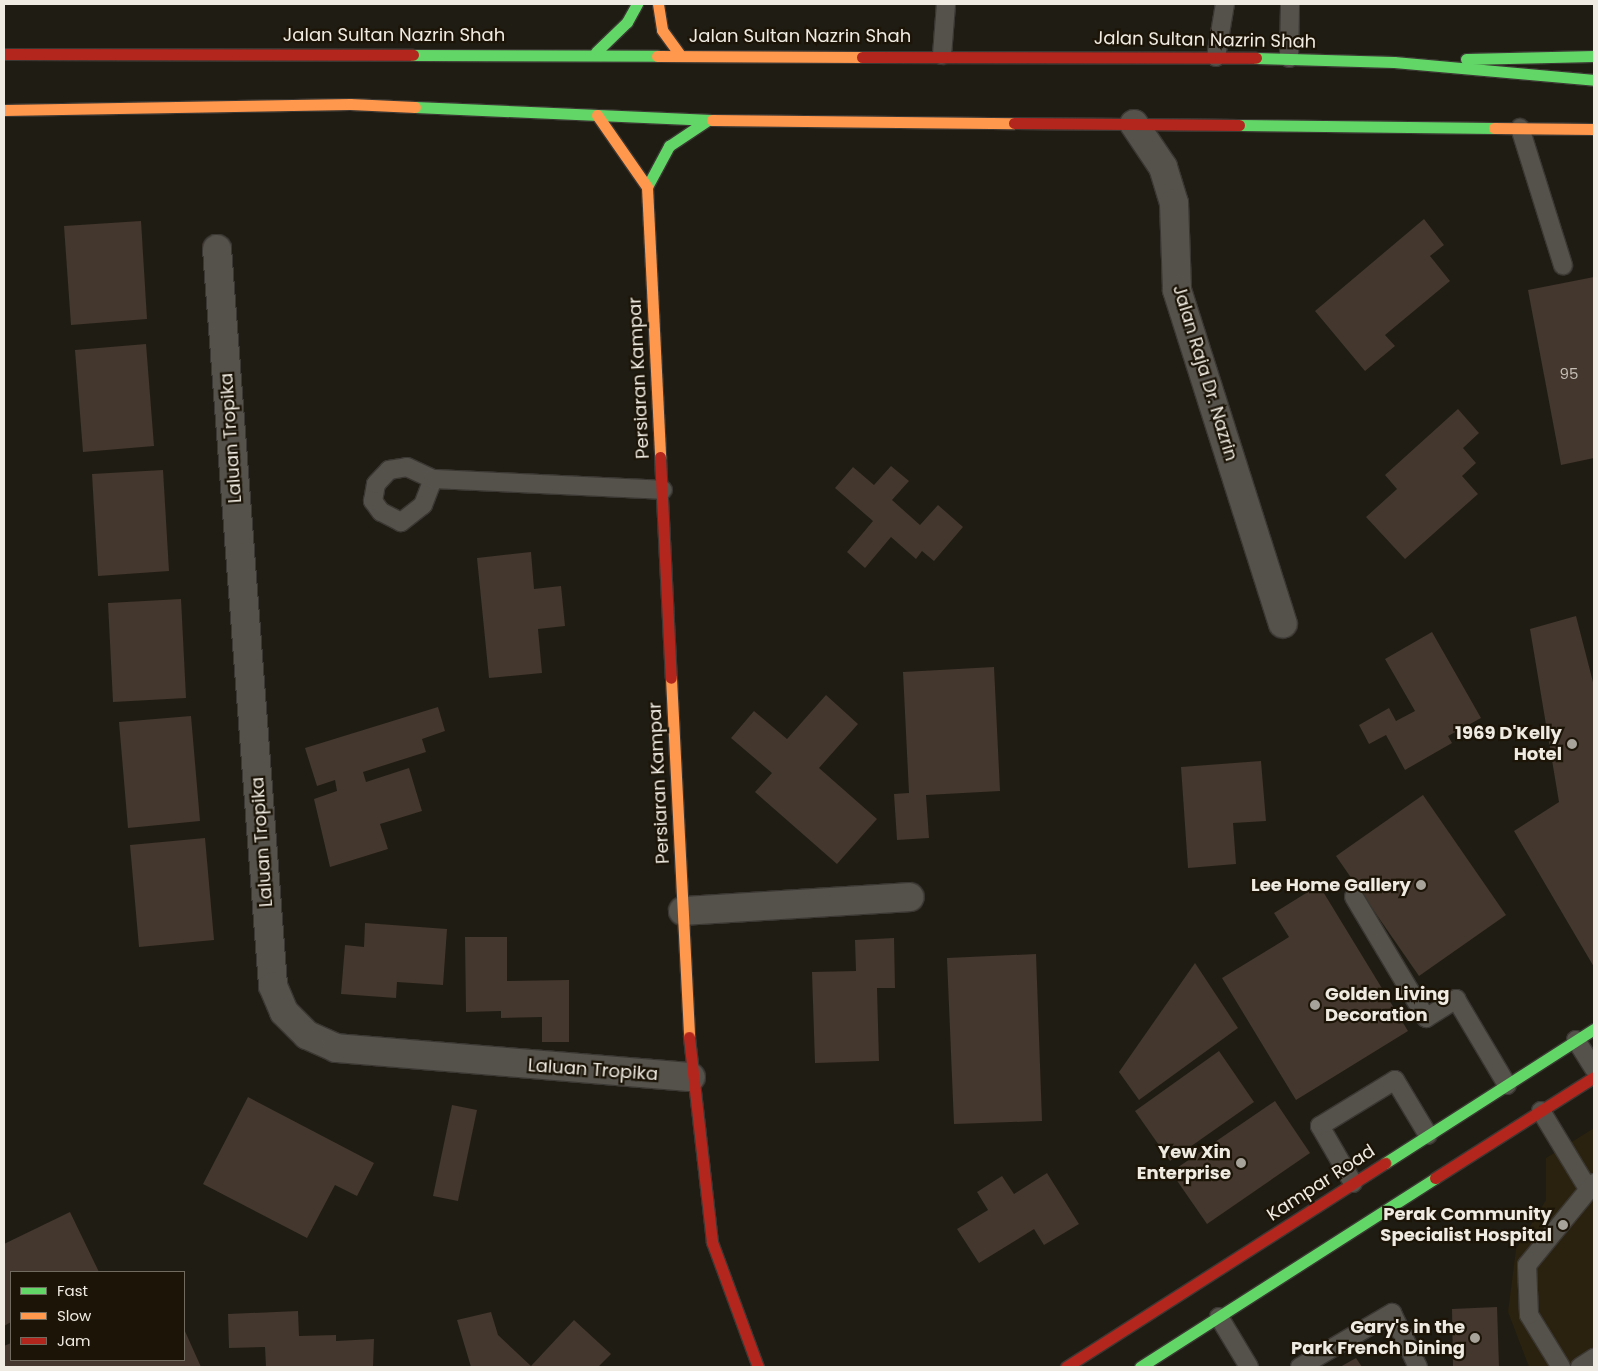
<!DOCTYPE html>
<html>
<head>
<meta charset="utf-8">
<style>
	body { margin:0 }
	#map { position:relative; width:1598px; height:1371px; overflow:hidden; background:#1f1c14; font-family:Poppins,sans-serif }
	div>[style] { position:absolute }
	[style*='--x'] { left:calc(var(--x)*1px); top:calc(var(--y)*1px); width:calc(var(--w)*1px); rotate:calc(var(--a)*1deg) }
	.built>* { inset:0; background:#2a210e }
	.building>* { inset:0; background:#44372d }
	.roads { filter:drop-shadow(1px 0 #3b3732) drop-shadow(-1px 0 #3b3732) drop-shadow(0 1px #3b3732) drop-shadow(0 -1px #3b3732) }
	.lane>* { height:18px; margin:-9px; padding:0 9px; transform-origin:9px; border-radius:9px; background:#55524c }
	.street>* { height:28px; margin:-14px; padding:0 14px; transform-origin:14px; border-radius:14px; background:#55524c }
	.fast>* { height:11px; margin:-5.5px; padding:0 5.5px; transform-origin:5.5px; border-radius:5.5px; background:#63d668 }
	.slow>* { height:11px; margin:-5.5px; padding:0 5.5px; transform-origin:5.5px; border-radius:5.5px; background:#ff974d }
	.jam>* { height:11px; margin:-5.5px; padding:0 5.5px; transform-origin:5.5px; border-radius:5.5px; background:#b3261e }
	.dots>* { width:14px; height:14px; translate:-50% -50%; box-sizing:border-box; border:2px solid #1b1407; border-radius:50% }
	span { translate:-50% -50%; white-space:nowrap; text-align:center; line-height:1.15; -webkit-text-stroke:4.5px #1b1407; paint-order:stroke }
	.number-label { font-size:15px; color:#c5beb5 }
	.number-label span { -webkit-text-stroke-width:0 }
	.street-label { font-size:18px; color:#f0ebe2 }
	.poi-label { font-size:18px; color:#f0ebe2; font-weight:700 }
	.right { translate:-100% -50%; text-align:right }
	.left { translate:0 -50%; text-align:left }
	.frame { position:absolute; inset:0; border:5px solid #f0ebe2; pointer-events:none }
	.legend { position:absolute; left:10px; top:1271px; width:175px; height:90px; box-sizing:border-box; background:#1b1407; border:1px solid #706a5f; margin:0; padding:6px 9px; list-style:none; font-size:15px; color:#f0ebe2 }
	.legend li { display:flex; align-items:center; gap:10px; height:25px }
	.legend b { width:25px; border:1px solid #706a5f }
</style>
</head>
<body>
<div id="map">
	<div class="built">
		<i style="clip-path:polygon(1594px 1128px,1594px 1367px,1529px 1367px,1508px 1312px,1516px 1249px,1546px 1200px,1546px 1158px)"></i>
	</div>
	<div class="building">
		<i style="clip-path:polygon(1424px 219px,1444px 245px,1430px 256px,1450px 281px,1385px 335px,1395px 346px,1365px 371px,1315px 311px)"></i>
		<i style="clip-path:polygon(141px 221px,147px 319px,71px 325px,64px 226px)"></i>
		<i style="clip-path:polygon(1594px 277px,1594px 458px,1561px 465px,1528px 290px)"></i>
		<i style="clip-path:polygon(146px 344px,154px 446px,83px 452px,75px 350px)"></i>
		<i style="clip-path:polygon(1458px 409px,1479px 433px,1463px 448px,1476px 463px,1462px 476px,1478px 494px,1405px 559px,1366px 517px,1397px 489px,1385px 475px)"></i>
		<i style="clip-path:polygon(891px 466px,909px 481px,892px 500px,920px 525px,938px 505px,963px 527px,934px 561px,922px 551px,916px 559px,891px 537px,865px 568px,847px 552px,873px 521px,835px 488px,853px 467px,874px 485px)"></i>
		<i style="clip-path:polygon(163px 470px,169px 571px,98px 576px,92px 474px)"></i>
		<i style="clip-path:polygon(531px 552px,534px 589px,561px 586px,565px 626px,538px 629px,542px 673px,489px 678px,477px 558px)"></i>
		<i style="clip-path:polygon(181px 599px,186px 698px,113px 702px,108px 603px)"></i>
		<i style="clip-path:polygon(1576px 616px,1594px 686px,1594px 967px,1514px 831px,1559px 802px,1530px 629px)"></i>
		<i style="clip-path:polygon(1432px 632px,1481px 718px,1448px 736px,1452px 743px,1405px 770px,1386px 735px,1369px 744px,1359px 725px,1389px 708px,1396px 721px,1415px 711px,1385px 659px)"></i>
		<i style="clip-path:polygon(994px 667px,1000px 791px,926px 795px,929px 838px,897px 840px,894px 794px,909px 793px,903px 672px)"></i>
		<i style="clip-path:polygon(826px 695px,858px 724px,819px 768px,877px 819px,837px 864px,755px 792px,772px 773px,731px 738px,754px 711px,787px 739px)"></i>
		<i style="clip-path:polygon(438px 707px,445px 731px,422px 739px,426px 752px,363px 772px,366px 782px,409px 768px,422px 811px,380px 824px,388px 849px,330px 867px,314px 799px,337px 791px,335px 780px,317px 786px,305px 748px)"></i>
		<i style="clip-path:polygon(191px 716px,200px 821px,128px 828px,119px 722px)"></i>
		<i style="clip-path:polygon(1261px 761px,1266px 821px,1233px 823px,1236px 864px,1188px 868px,1181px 767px)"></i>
		<i style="clip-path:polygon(1423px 795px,1506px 915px,1419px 976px,1336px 856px)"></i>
		<i style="clip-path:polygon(205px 838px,214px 940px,139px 947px,130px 845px)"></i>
		<i style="clip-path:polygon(1319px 885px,1408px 1031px,1296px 1100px,1222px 978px,1289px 937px,1274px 913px)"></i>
		<i style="clip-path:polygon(365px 923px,447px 929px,443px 985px,397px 982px,396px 998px,341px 994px,345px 945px,364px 947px)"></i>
		<i style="clip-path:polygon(465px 937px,507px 937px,507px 981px,569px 980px,569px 1042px,542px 1042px,542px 1017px,501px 1018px,501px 1011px,466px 1012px)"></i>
		<i style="clip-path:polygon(894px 938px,895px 988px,877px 988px,879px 1061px,815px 1063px,812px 972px,856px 971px,855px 940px)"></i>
		<i style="clip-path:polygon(1036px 954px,1042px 1121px,954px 1124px,947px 958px)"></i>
		<i style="clip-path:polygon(1195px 963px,1238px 1028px,1139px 1100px,1119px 1072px)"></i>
		<i style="clip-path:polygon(1219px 1051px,1254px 1102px,1170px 1161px,1135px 1111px)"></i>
		<i style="clip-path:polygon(248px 1097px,374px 1163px,357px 1196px,335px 1185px,307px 1238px,203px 1184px)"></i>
		<i style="clip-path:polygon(1275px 1101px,1310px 1153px,1207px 1224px,1171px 1172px)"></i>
		<i style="clip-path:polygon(452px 1105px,477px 1110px,458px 1201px,433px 1196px)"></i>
		<i style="clip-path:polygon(1047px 1173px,1079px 1224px,1044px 1245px,1034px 1229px,979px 1263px,957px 1229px,988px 1210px,977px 1192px,1002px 1176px,1014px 1194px)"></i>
		<i style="clip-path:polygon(70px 1212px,99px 1272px,11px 1272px,11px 1322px,4px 1326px,4px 1244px)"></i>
		<i style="clip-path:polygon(1497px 1307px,1499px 1367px,1453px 1367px,1452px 1309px)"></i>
		<i style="clip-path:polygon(298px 1311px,299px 1336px,336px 1335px,336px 1341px,374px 1339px,373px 1367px,266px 1367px,265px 1347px,229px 1348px,228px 1314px)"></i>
		<i style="clip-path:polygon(491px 1312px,498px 1335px,531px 1366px,574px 1320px,611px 1354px,598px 1367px,471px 1367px,457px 1320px)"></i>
		<i style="clip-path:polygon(184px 1329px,201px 1367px,4px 1367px,4px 1346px,11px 1343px,11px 1360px,184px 1360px)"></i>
		<i style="clip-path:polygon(1356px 1358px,1362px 1367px,1340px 1367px)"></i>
	</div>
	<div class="roads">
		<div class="lane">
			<i style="--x:942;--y:55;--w:51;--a:-85.5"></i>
			<i style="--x:1216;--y:57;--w:54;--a:-80.4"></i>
			<i style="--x:1289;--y:58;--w:54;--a:-88.9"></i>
			<i style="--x:1520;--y:128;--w:144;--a:72.6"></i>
			<i style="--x:433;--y:479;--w:28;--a:111"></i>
			<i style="--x:423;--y:505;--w:28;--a:142"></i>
			<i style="--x:401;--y:522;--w:22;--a:-153"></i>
			<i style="--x:381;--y:512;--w:14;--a:-126"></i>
			<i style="--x:373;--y:501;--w:17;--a:-80"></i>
			<i style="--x:376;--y:484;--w:19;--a:-47"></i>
			<i style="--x:389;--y:470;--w:18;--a:-9"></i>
			<i style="--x:407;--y:467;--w:29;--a:25"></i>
			<i style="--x:433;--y:479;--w:230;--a:2.7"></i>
			<i style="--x:1354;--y:897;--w:141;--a:59.2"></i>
			<i style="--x:1426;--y:1018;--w:36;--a:-32"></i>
			<i style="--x:1456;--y:999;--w:100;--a:59.3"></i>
			<i style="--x:1576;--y:1040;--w:34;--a:58"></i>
			<i style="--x:1541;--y:1111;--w:89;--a:58.8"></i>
			<i style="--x:1353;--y:1183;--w:66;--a:-120.1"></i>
			<i style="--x:1320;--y:1126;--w:88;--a:-31.5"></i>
			<i style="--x:1395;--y:1080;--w:64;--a:59"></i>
			<i style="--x:1219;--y:1317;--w:58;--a:59"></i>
			<i style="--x:1300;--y:1367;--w:107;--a:-30.4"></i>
			<i style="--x:1392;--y:1313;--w:60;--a:64.3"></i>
			<i style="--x:1561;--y:1367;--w:61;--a:-121.6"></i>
			<i style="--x:1529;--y:1315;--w:50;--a:-92.3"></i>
			<i style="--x:1527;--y:1265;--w:106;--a:-50.7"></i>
			<i style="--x:1580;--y:1367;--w:17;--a:-33"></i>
		</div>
		<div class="street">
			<i style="--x:1134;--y:124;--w:52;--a:56"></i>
			<i style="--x:1163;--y:167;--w:38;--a:73"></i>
			<i style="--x:1174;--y:203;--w:87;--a:88"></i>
			<i style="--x:1177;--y:290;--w:350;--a:72.4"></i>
			<i style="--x:217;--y:249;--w:739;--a:85.65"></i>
			<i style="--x:273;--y:986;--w:28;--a:67"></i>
			<i style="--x:284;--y:1012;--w:33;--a:45"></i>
			<i style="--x:307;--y:1035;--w:32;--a:24"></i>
			<i style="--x:336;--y:1048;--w:356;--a:4.7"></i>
			<i style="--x:683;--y:911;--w:227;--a:-3.5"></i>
		</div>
		<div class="fast">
			<i style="--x:596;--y:52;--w:43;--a:-44.1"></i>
			<i style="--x:627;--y:22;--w:21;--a:-61"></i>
			<i style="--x:413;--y:55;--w:244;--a:0.2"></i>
			<i style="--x:1256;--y:58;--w:138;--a:1.7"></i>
			<i style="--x:1394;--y:62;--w:201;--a:5.1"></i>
			<i style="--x:1466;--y:59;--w:128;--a:-1.3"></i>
			<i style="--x:415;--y:107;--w:297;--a:2.5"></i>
			<i style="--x:1239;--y:125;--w:255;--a:0.7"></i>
			<i style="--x:647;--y:187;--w:47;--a:-61.8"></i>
			<i style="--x:669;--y:146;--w:47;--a:-33.7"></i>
			<i style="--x:1385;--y:1163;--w:248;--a:-32.7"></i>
			<i style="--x:1140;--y:1367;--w:350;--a:-32.6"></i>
		</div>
		<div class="slow">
			<i style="--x:658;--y:4;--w:26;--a:81"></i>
			<i style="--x:662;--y:30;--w:29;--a:54"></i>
			<i style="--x:657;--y:56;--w:205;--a:0.3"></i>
			<i style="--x:4;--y:110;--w:346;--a:-1"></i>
			<i style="--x:350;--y:104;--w:65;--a:2.6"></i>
			<i style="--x:597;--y:115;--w:88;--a:55.2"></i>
			<i style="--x:647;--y:187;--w:270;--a:87.2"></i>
			<i style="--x:712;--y:120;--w:302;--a:0.6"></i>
			<i style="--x:1494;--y:128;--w:100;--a:0.6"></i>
			<i style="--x:671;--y:678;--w:359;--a:87.1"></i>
		</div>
		<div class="jam">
			<i style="--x:4;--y:54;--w:409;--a:0.1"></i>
			<i style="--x:862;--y:57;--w:394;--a:0.1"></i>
			<i style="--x:1014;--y:123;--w:225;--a:0.5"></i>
			<i style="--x:660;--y:457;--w:221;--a:87.2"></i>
			<i style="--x:689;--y:1037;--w:206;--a:83.6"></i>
			<i style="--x:712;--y:1242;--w:133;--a:69.8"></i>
			<i style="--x:1435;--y:1178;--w:188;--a:-32.4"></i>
			<i style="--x:1066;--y:1367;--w:379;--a:-32.6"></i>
		</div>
	</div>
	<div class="dots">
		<i style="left:1572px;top:744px;background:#a7a39a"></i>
		<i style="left:1421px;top:885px;background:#a7a39a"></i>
		<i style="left:1315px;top:1005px;background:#a7a39a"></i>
		<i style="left:1241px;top:1163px;background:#a7a39a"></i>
		<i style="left:1563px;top:1225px;background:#a7a39a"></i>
		<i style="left:1475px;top:1338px;background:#a7a39a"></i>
	</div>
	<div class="number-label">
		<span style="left:1569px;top:374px">95</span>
	</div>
	<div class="street-label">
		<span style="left:394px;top:35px">Jalan Sultan Nazrin Shah</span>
		<span style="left:800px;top:36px">Jalan Sultan Nazrin Shah</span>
		<span style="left:1205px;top:40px;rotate:1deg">Jalan Sultan Nazrin Shah</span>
		<span style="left:1205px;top:373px;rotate:73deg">Jalan Raja Dr. Nazrin</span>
		<span style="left:639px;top:378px;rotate:-93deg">Persiaran Kampar</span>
		<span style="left:231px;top:438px;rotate:-94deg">Laluan Tropika</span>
		<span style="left:659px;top:783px;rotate:-93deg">Persiaran Kampar</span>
		<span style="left:262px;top:842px;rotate:-94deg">Laluan Tropika</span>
		<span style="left:593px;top:1070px;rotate:4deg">Laluan Tropika</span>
		<span style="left:1321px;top:1183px;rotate:-33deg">Kampar Road</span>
	</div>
	<div class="poi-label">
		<span class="right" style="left:1562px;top:744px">1969 D'Kelly<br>Hotel</span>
		<span class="right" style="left:1411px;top:885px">Lee Home Gallery</span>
		<span class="left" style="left:1325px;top:1005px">Golden Living<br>Decoration</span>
		<span class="right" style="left:1231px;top:1163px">Yew Xin<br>Enterprise</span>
		<span class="right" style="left:1552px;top:1225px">Perak Community<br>Specialist Hospital</span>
		<span class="right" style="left:1465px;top:1338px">Gary's in the<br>Park French Dining</span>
	</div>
	<div class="frame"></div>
	<ul class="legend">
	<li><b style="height:6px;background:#63d668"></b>Fast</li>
	<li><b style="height:6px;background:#ff974d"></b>Slow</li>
	<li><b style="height:6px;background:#b3261e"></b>Jam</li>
	</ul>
</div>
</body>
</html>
